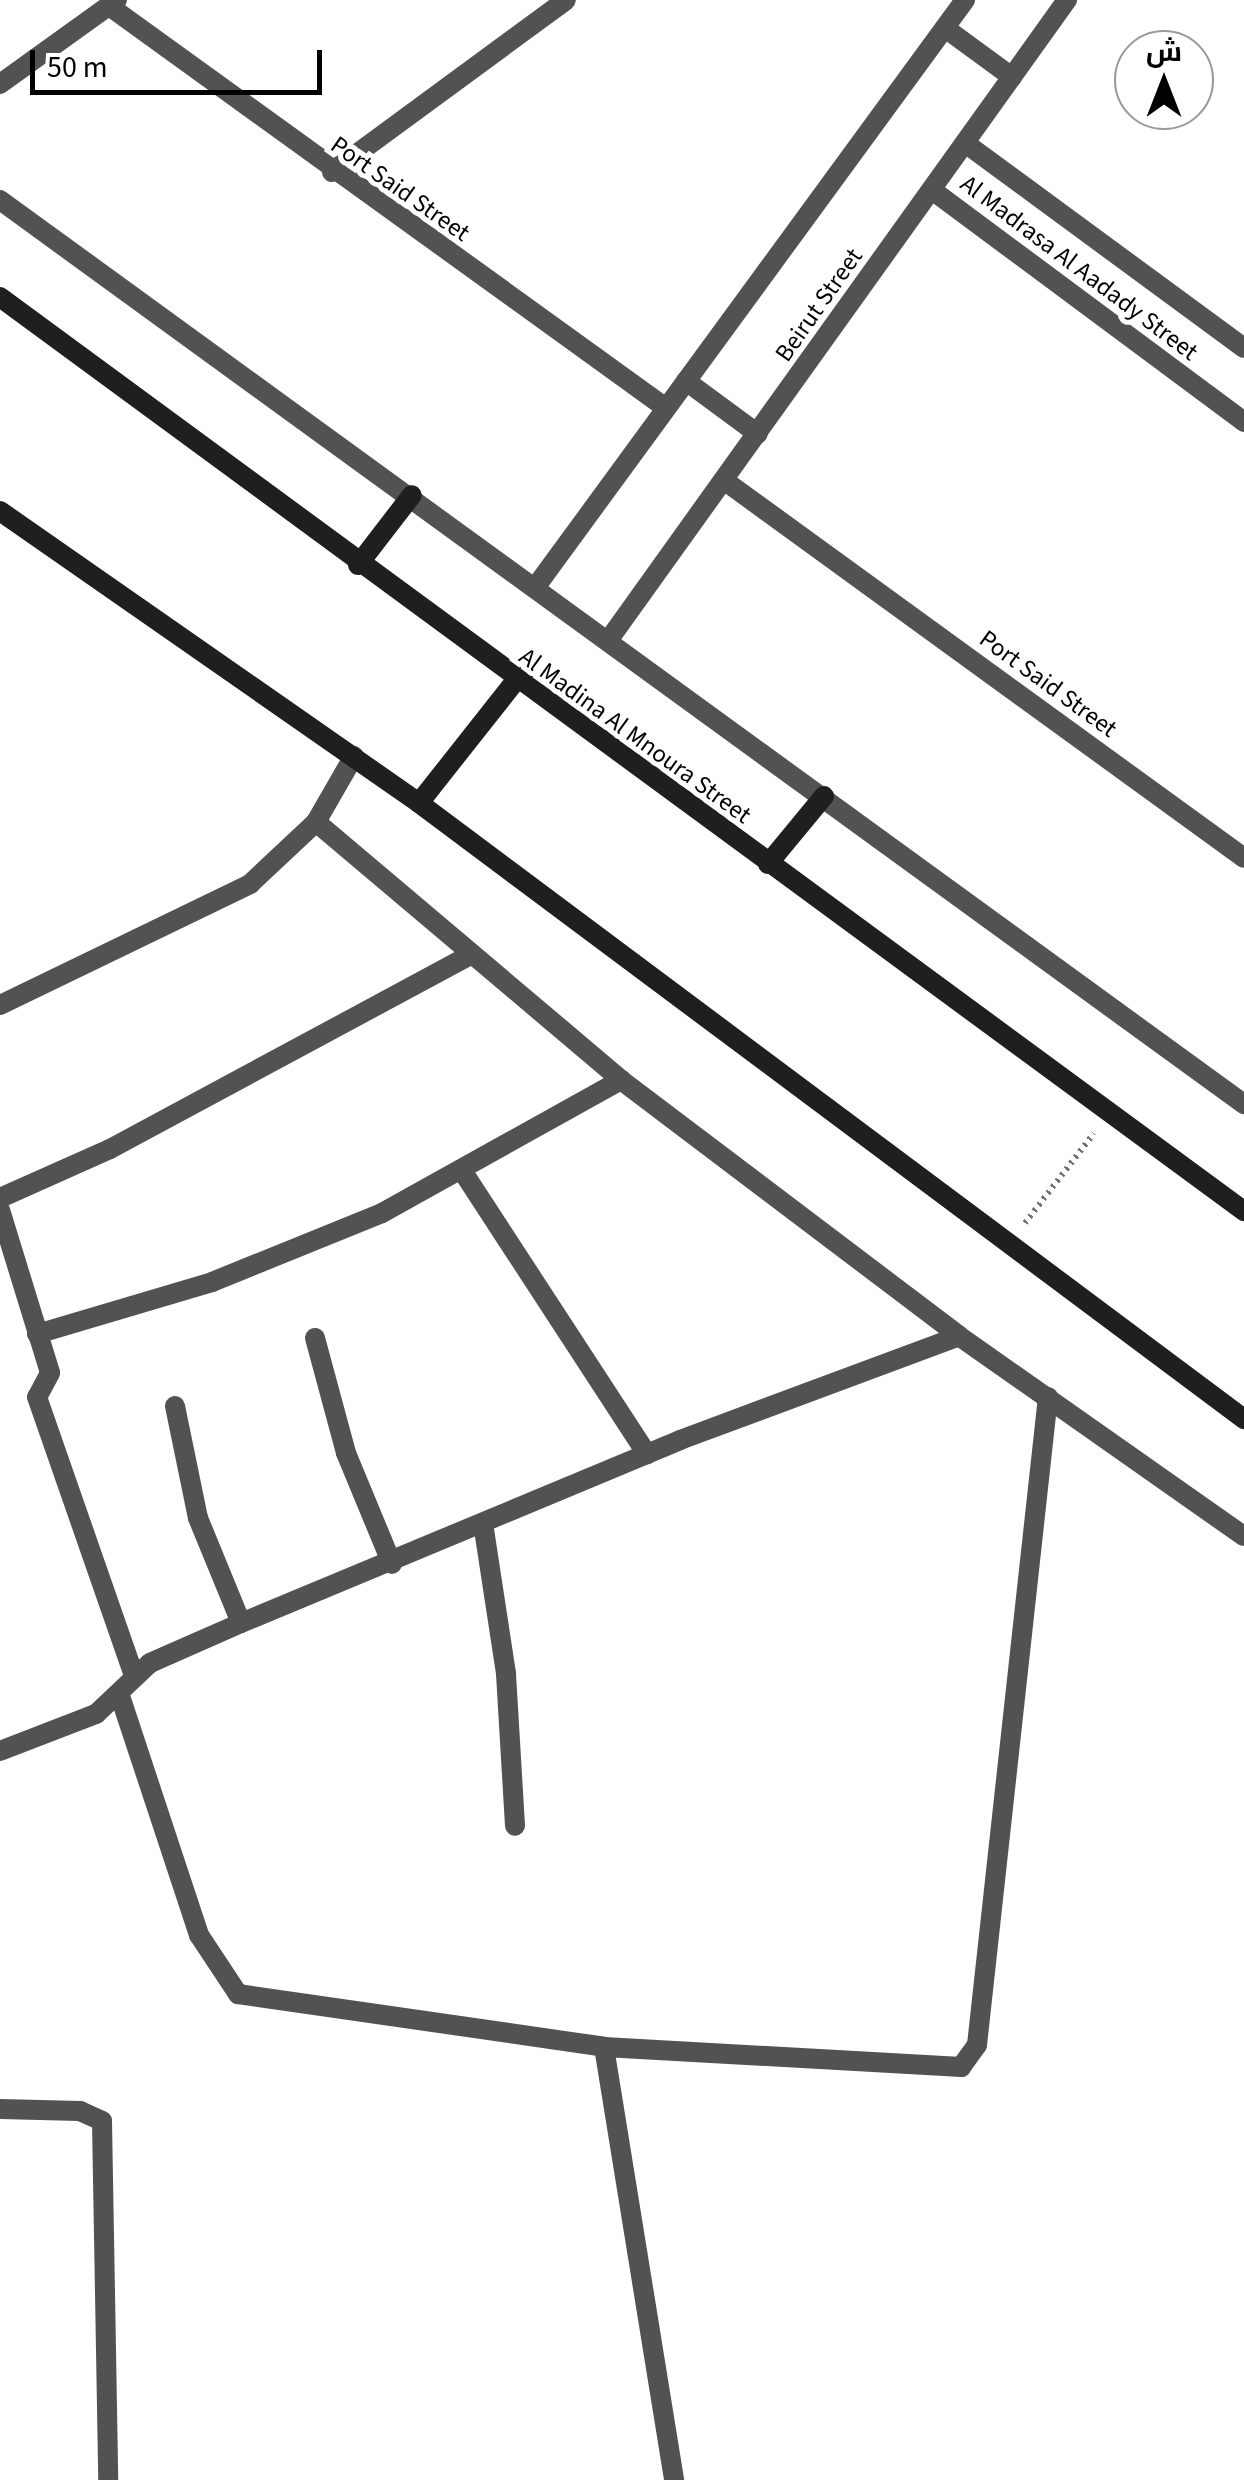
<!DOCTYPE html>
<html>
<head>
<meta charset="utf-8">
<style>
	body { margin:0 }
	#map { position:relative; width:1244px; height:2480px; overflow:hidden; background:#fff; font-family:"Source Sans 3",Cairo,sans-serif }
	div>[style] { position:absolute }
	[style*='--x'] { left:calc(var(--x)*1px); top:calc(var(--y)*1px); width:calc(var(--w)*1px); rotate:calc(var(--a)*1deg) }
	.path>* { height:6px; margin-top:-3px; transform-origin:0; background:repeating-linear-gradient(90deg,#747474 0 2.5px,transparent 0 7.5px) }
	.street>* { height:20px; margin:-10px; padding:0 10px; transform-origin:10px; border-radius:10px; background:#525252 }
	.secondary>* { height:20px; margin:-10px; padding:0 10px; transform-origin:10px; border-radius:10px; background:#1f1f1f }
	span { translate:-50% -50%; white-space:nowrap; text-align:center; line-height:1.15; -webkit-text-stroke:10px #fff; paint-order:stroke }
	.street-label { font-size:25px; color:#000 }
	.north { position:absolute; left:1114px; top:30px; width:100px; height:100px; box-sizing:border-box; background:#fff; border:2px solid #999; border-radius:50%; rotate:0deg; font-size:28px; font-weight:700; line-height:40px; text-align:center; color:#000 }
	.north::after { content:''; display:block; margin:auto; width:35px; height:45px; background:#000; clip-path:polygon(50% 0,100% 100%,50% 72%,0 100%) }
	.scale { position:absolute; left:30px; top:50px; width:292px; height:45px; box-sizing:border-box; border:5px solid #000; border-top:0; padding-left:12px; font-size:30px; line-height:35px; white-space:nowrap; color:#000; -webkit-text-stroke:8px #fff; paint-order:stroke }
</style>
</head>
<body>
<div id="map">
	<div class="path">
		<i style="--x:1025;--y:1223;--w:113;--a:-52.5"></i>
	</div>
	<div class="street">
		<i style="--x:109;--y:6;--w:687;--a:35.82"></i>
		<i style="--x:945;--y:28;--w:83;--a:36.2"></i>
		<i style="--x:0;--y:84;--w:144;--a:-35.7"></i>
		<i style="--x:965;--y:143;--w:346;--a:36.3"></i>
		<i style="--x:332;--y:172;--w:290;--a:-36.3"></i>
		<i style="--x:932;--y:190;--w:389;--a:36.6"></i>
		<i style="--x:0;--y:200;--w:1538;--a:36.01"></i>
		<i style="--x:686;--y:381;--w:89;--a:36.4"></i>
		<i style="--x:725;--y:481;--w:641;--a:35.99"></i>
		<i style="--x:537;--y:585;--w:725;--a:-53.81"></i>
		<i style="--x:610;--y:638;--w:785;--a:-54.39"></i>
		<i style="--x:316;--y:822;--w:399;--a:40.2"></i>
		<i style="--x:621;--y:1080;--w:424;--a:37.1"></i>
		<i style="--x:959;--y:1336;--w:348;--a:35.1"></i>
		<i style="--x:0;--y:1005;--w:278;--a:-25.8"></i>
		<i style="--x:250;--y:884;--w:91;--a:-43.2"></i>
		<i style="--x:316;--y:822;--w:76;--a:-60.1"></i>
		<i style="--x:463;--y:1172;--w:337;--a:56.9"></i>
		<i style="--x:0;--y:1198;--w:120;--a:-24"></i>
		<i style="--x:110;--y:1149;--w:411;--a:-28.3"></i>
		<i style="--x:0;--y:1210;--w:170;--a:72.9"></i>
		<i style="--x:50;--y:1373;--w:27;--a:118"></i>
		<i style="--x:37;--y:1397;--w:295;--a:70.8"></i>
		<i style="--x:37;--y:1334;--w:183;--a:-16.5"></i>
		<i style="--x:212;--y:1282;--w:183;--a:-22.1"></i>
		<i style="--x:382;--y:1213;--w:274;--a:-29.1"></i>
		<i style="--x:315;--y:1338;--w:119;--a:74.9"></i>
		<i style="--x:346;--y:1453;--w:120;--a:67.5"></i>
		<i style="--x:175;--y:1406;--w:114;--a:78.4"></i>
		<i style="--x:198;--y:1518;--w:113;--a:67.7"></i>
		<i style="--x:483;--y:1523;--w:153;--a:81.3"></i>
		<i style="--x:506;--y:1674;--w:152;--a:86.6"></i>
		<i style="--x:120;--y:1696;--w:252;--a:71.7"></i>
		<i style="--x:199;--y:1935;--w:71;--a:56.5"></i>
		<i style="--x:238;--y:1994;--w:370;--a:8.2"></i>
		<i style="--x:604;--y:2047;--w:358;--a:3.2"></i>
		<i style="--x:961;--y:2067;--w:27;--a:-54"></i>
		<i style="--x:977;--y:2045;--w:652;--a:-83.75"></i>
		<i style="--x:0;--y:1751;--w:103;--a:-21.1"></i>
		<i style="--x:96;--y:1714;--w:74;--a:-43.4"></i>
		<i style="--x:150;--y:1663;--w:99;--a:-23.7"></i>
		<i style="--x:241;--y:1623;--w:476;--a:-22.6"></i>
		<i style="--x:680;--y:1440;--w:298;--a:-20.4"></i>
		<i style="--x:604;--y:2047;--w:439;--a:80.8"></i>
		<i style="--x:0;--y:2109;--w:80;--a:1.4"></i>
		<i style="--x:80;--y:2111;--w:24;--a:24"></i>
		<i style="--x:102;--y:2121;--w:359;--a:89"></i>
	</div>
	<div class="secondary">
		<i style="--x:0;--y:297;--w:1544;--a:36.31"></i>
		<i style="--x:0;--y:511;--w:511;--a:34.87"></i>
		<i style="--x:419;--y:803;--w:1030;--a:36.75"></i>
		<i style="--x:358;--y:565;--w:88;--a:-52.4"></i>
		<i style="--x:419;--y:803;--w:157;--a:-51.7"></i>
		<i style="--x:768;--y:864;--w:88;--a:-50.5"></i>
	</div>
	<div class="street-label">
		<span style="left:400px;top:189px;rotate:35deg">Port Said Street</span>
		<span style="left:1079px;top:268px;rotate:37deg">Al Madrasa Al Aadady Street</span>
		<span style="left:819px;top:305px;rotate:-55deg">Beirut Street</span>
		<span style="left:1048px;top:684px;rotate:36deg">Port Said Street</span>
		<span style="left:635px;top:736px;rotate:36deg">Al Madina Al Mnoura Street</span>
	</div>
	<div class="north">ش</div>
	<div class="scale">50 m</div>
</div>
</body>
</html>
